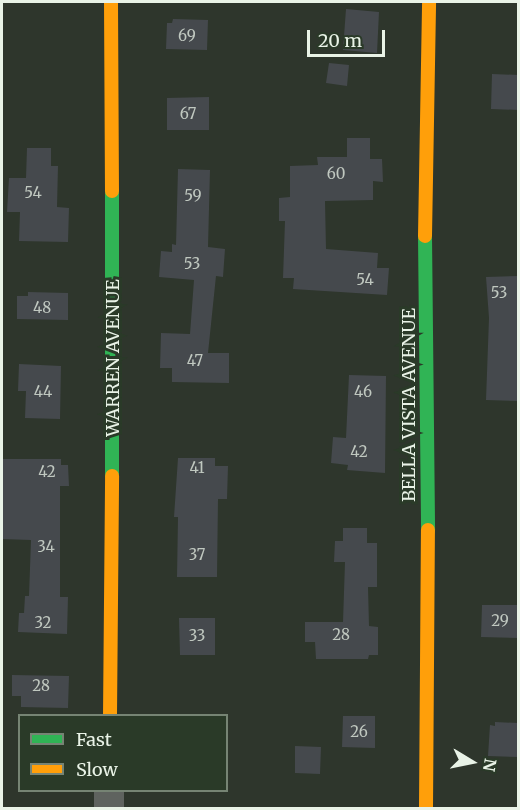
<!DOCTYPE html>
<html>
<head>
<meta charset="utf-8">
<style>
	body { margin:0 }
	#map { position:relative; width:520px; height:810px; overflow:hidden; background:#2e362c; font-family:Merriweather,serif }
	div>[style] { position:absolute }
	[style*='--x'] { left:calc(var(--x)*1px); top:calc(var(--y)*1px); width:calc(var(--w)*1px); rotate:calc(var(--a)*1deg) }
	.building>* { inset:0; background:#45494d }
	.street>* { height:30px; margin:-15px; padding:0 15px; transform-origin:15px; border-radius:15px; background:#5f635f }
	.fast>* { height:14px; margin:-7px; padding:0 7px; transform-origin:7px; border-radius:7px; background:#30b455 }
	.slow>* { height:14px; margin:-7px; padding:0 7px; transform-origin:7px; border-radius:7px; background:#ff9f0a }
	span { translate:-50% -50%; white-space:nowrap; text-align:center; line-height:1.15; -webkit-text-stroke:6px #2a3a28; paint-order:stroke }
	.number-label { font-size:15px; color:#c0c8c0 }
	.number-label span { -webkit-text-stroke-width:0 }
	.street-label { font-size:18px; color:#e9f3e7 }
	.frame { position:absolute; inset:0; border:3px solid #e9f3e7; pointer-events:none }
	.legend { position:absolute; left:18px; top:714px; width:210px; height:78px; box-sizing:border-box; background:#2a3a28; border:2px solid #768474; margin:0; padding:8px 10px; list-style:none; font-size:18px; color:#e9f3e7 }
	.legend li { display:flex; align-items:center; gap:12px; height:30px }
	.legend b { width:30px; border:2px solid #768474 }
	.north { position:absolute; left:442px; top:732px; width:60px; height:60px; -webkit-text-stroke:4px #2a3a28; paint-order:stroke; rotate:100deg; font-size:16px; font-weight:700; line-height:24px; text-align:center; color:#e9f3e7 }
	.north::after { content:''; display:block; margin:auto; width:21px; height:27px; background:#e9f3e7; clip-path:polygon(50% 0,100% 100%,50% 72%,0 100%) }
	.scale { position:absolute; left:307px; top:30px; width:78px; height:27px; box-sizing:border-box; border:3px solid #e9f3e7; border-top:0; padding-left:8px; font-size:18px; line-height:21px; white-space:nowrap; color:#e9f3e7; -webkit-text-stroke:4px #2a3a28; paint-order:stroke }
</style>
</head>
<body>
<div id="map">
	<div class="building">
		<i style="clip-path:polygon(346px 9px,379px 12px,377px 53px,343px 50px)"></i>
		<i style="clip-path:polygon(173px 19px,208px 20px,207px 50px,166px 49px,167px 23px,172px 23px)"></i>
		<i style="clip-path:polygon(329px 63px,349px 65px,347px 86px,326px 83px)"></i>
		<i style="clip-path:polygon(492px 74px,519px 75px,519px 110px,491px 109px)"></i>
		<i style="clip-path:polygon(209px 97px,209px 130px,167px 130px,167px 98px)"></i>
		<i style="clip-path:polygon(347px 138px,370px 138px,370px 159px,382px 159px,383px 182px,373px 181px,373px 200px,325px 201px,326px 249px,378px 253px,377px 268px,389px 268px,387px 295px,293px 289px,294px 278px,283px 278px,285px 221px,279px 221px,279px 198px,290px 197px,290px 166px,318px 165px,317px 157px,347px 157px)"></i>
		<i style="clip-path:polygon(27px 148px,51px 148px,51px 166px,58px 166px,57px 207px,69px 208px,68px 242px,19px 241px,20px 212px,7px 212px,9px 178px,26px 178px)"></i>
		<i style="clip-path:polygon(178px 169px,210px 170px,208px 247px,225px 249px,223px 277px,216px 276px,208px 353px,229px 353px,229px 383px,172px 382px,172px 368px,160px 368px,161px 333px,190px 334px,194px 280px,159px 277px,161px 251px,172px 252px,172px 244px,176px 245px)"></i>
		<i style="clip-path:polygon(519px 276px,519px 401px,486px 400px,489px 318px,486px 277px)"></i>
		<i style="clip-path:polygon(28px 292px,68px 293px,68px 320px,17px 319px,17px 296px,28px 296px)"></i>
		<i style="clip-path:polygon(19px 364px,61px 366px,60px 419px,25px 418px,26px 391px,18px 391px)"></i>
		<i style="clip-path:polygon(349px 375px,386px 376px,385px 473px,347px 470px,348px 465px,331px 463px,333px 437px,346px 438px)"></i>
		<i style="clip-path:polygon(178px 458px,215px 458px,215px 466px,228px 466px,227px 499px,218px 499px,217px 577px,177px 577px,178px 517px,174px 517px)"></i>
		<i style="clip-path:polygon(2px 459px,61px 459px,61px 465px,68px 465px,69px 486px,60px 486px,60px 597px,68px 597px,67px 634px,18px 632px,19px 613px,24px 613px,25px 596px,29px 596px,31px 540px,2px 539px)"></i>
		<i style="clip-path:polygon(343px 528px,367px 528px,367px 543px,377px 543px,377px 587px,368px 587px,369px 626px,378px 627px,378px 655px,369px 655px,368px 659px,316px 659px,315px 642px,305px 642px,305px 622px,343px 622px,345px 562px,334px 562px,335px 541px,343px 541px)"></i>
		<i style="clip-path:polygon(482px 605px,519px 605px,519px 638px,481px 637px)"></i>
		<i style="clip-path:polygon(179px 618px,215px 618px,215px 655px,180px 655px)"></i>
		<i style="clip-path:polygon(12px 675px,69px 676px,68px 708px,21px 707px,21px 696px,12px 696px)"></i>
		<i style="clip-path:polygon(343px 716px,375px 716px,375px 748px,342px 747px)"></i>
		<i style="clip-path:polygon(495px 722px,519px 723px,519px 757px,488px 756px,490px 725px,495px 726px)"></i>
		<i style="clip-path:polygon(295px 746px,321px 747px,320px 774px,295px 773px)"></i>
	</div>
	<div class="street">
		<i style="--x:109;--y:808;--w:18;--a:-90"></i>
	</div>
	<div class="fast">
		<i style="--x:112;--y:191;--w:285;--a:90"></i>
		<i style="--x:425;--y:236;--w:294;--a:89.4"></i>
	</div>
	<div class="slow">
		<i style="--x:111;--y:2;--w:189;--a:89.7"></i>
		<i style="--x:425;--y:236;--w:234;--a:-89"></i>
		<i style="--x:110;--y:716;--w:240;--a:-89.5"></i>
		<i style="--x:426;--y:808;--w:278;--a:-89.6"></i>
	</div>
	<div class="number-label">
		<span style="left:187px;top:36px">69</span>
		<span style="left:188px;top:114px">67</span>
		<span style="left:336px;top:174px">60</span>
		<span style="left:33px;top:193px">54</span>
		<span style="left:193px;top:196px">59</span>
		<span style="left:192px;top:264px">53</span>
		<span style="left:365px;top:280px">54</span>
		<span style="left:499px;top:293px">53</span>
		<span style="left:42px;top:308px">48</span>
		<span style="left:195px;top:361px">47</span>
		<span style="left:43px;top:392px">44</span>
		<span style="left:363px;top:392px">46</span>
		<span style="left:359px;top:452px">42</span>
		<span style="left:197px;top:468px">41</span>
		<span style="left:47px;top:472px">42</span>
		<span style="left:46px;top:547px">34</span>
		<span style="left:197px;top:555px">37</span>
		<span style="left:500px;top:621px">29</span>
		<span style="left:43px;top:623px">32</span>
		<span style="left:341px;top:635px">28</span>
		<span style="left:197px;top:636px">33</span>
		<span style="left:41px;top:686px">28</span>
		<span style="left:359px;top:732px">26</span>
	</div>
	<div class="street-label">
		<span style="left:113px;top:358px;rotate:-90deg">WARREN AVENUE</span>
		<span style="left:409px;top:405px;rotate:-90deg">BELLA VISTA AVENUE</span>
	</div>
	<div class="frame"></div>
	<ul class="legend">
	<li><b style="height:8px;background:#30b455"></b>Fast</li>
	<li><b style="height:8px;background:#ff9f0a"></b>Slow</li>
	</ul>
	<div class="north">N</div>
	<div class="scale">20 m</div>
</div>
</body>
</html>
